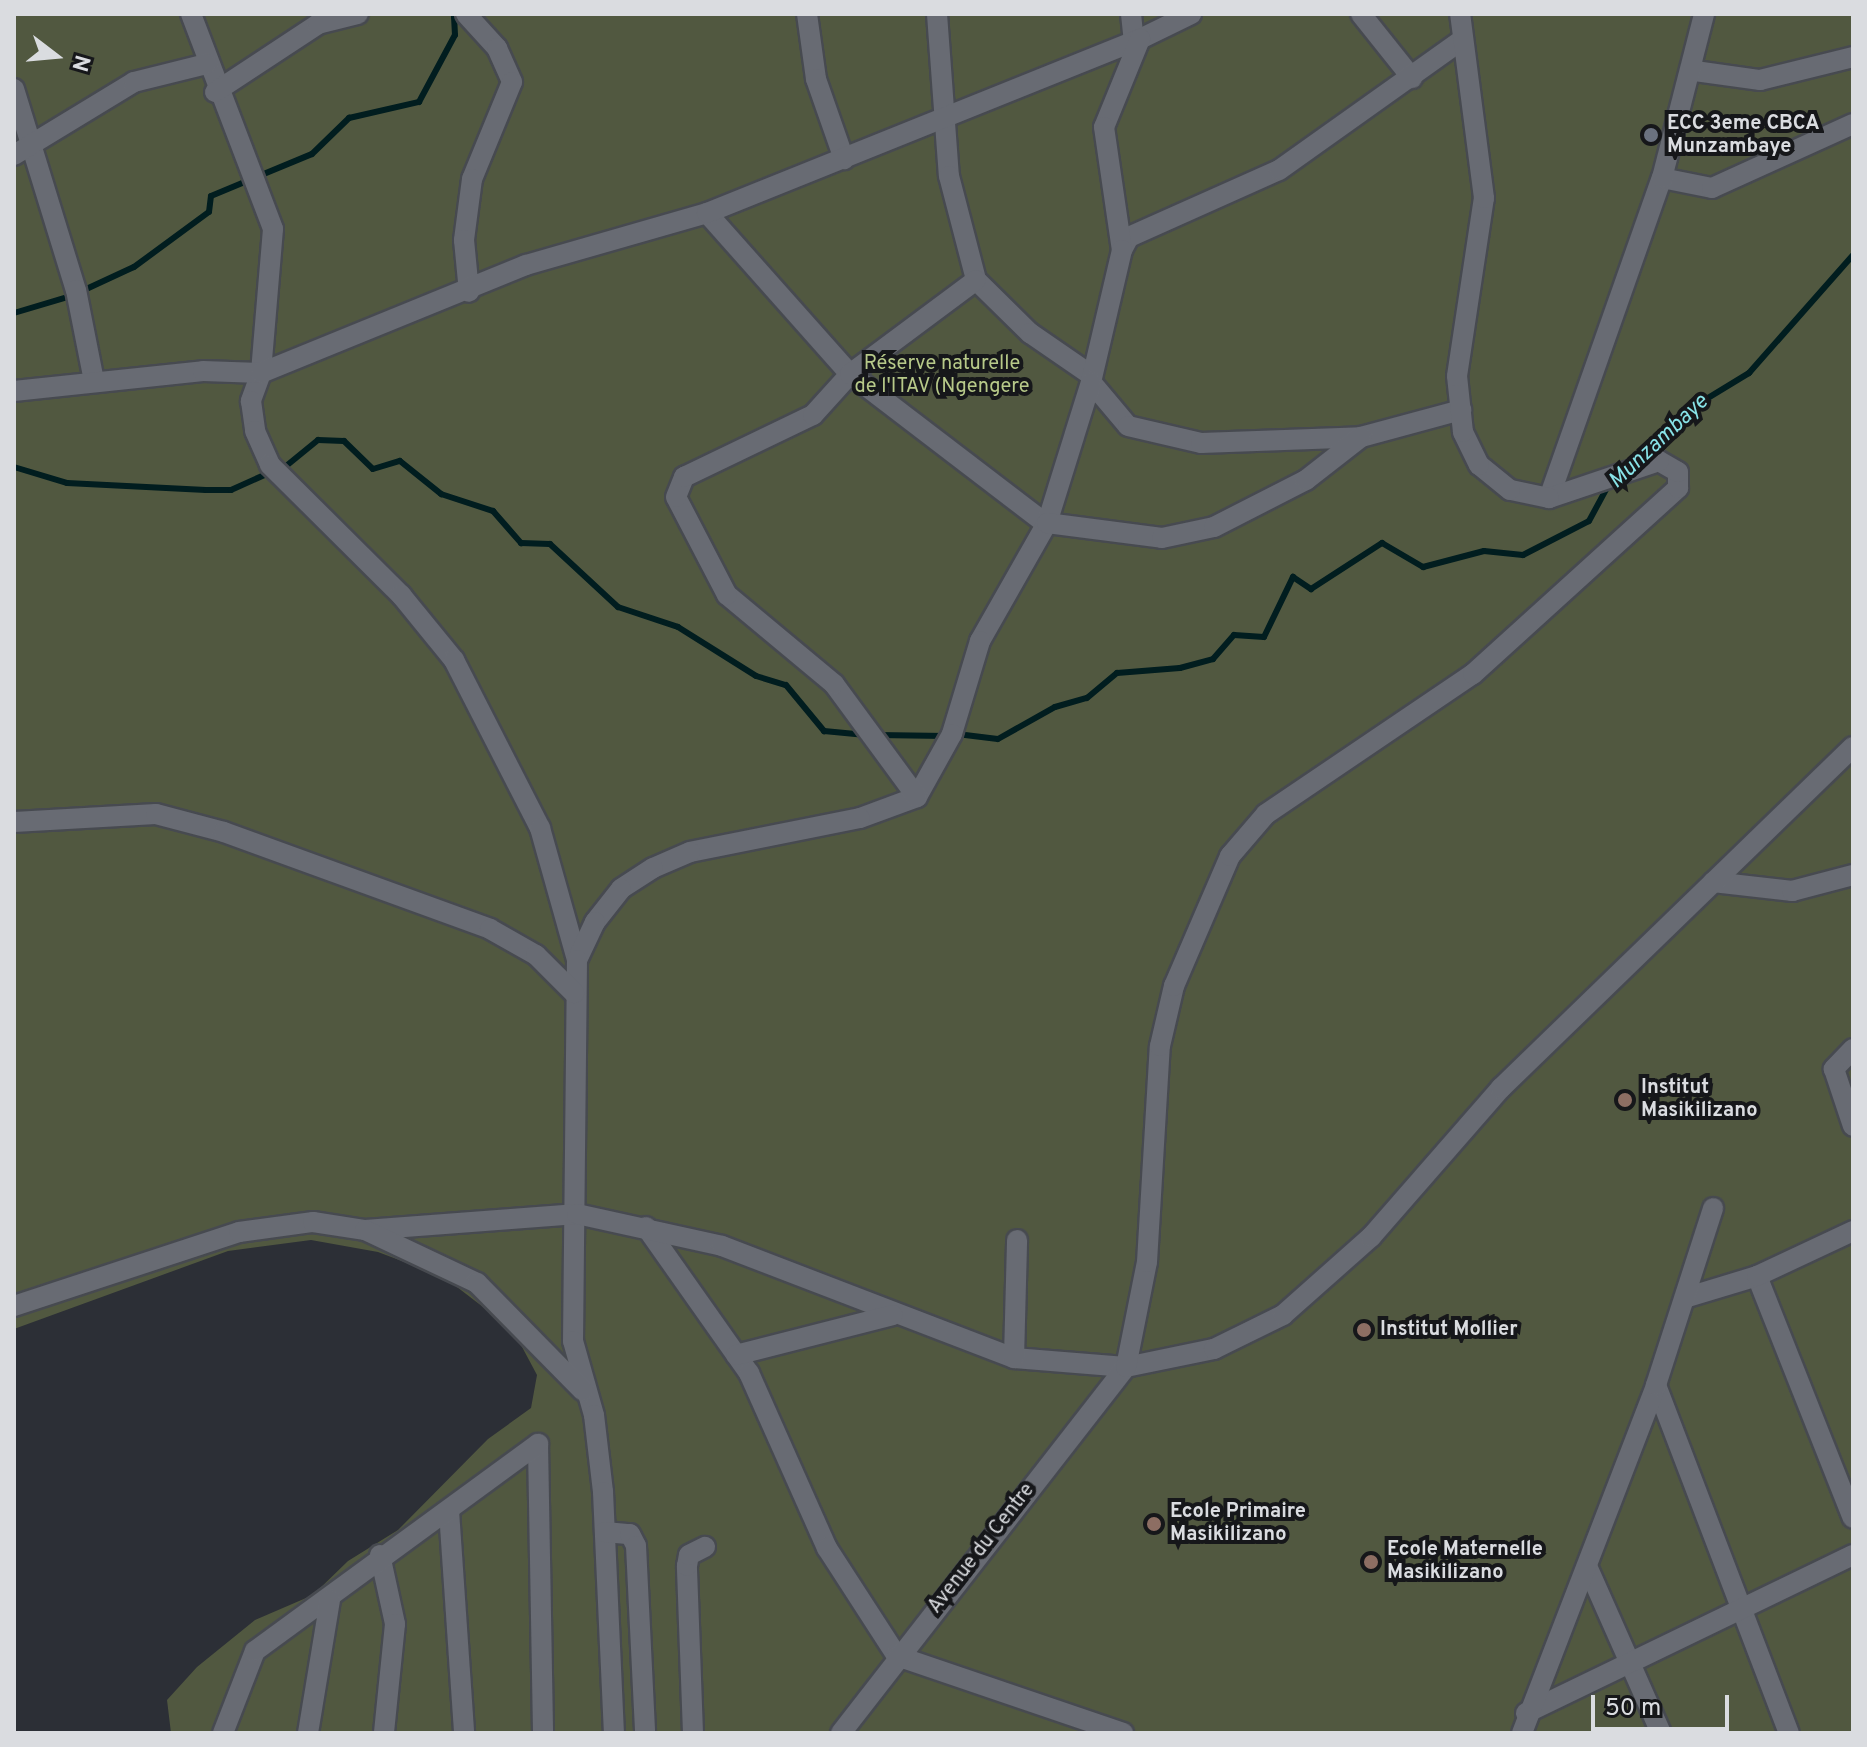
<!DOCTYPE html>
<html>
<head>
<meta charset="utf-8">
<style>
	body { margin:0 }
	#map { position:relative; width:1867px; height:1747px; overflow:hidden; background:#2c2f36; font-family:Overpass,sans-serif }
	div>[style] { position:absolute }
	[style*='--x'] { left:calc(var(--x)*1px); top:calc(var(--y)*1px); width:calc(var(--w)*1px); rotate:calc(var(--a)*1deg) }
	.green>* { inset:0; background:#515840 }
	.stream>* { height:6px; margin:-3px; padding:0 3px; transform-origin:3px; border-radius:3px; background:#011d1f }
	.roads { filter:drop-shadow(2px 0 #474a50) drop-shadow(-2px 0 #474a50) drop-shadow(0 2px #474a50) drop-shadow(0 -2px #474a50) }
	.minor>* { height:20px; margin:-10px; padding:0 10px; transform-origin:10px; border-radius:10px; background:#686b73 }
	.dots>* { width:22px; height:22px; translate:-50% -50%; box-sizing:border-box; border:4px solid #16171a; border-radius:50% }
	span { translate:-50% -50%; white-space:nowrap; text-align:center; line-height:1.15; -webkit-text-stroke:8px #16171a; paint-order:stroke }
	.poi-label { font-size:20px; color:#dadce0; font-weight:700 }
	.left { translate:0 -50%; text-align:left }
	.park-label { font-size:20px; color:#b7c989 }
	.street-label { font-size:20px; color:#dadce0 }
	.water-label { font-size:22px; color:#88e3e8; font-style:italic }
	.frame { position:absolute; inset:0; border:16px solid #dadce0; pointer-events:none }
	.north { position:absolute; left:16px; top:16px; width:80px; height:80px; -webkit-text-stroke:6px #16171a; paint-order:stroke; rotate:106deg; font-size:22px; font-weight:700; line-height:32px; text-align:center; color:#dadce0 }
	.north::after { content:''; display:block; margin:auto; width:28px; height:36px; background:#dadce0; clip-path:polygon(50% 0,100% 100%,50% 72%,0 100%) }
	.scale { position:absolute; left:1591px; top:1695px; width:138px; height:36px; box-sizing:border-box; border:4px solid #dadce0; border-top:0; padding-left:10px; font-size:24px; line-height:28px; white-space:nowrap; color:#dadce0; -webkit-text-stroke:6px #16171a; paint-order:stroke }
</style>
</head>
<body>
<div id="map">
	<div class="green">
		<i style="clip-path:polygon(14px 14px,1853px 14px,1853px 1733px,171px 1733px,167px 1700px,197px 1667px,255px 1620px,313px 1595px,348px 1561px,398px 1530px,488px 1439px,531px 1408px,537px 1375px,513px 1330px,444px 1277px,378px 1252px,311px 1240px,228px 1251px,14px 1329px)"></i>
	</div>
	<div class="stream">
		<i style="--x:82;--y:291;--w:57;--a:-24.8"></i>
		<i style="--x:134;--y:267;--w:93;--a:-36.3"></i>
		<i style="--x:209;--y:212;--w:16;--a:-83"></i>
		<i style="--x:211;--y:196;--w:109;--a:-22.6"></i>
		<i style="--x:312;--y:154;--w:52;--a:-44.2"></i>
		<i style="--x:349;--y:118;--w:72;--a:-12.9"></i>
		<i style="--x:419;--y:102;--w:76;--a:-61.8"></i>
		<i style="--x:455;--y:35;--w:18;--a:-93"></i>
		<i style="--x:454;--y:17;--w:10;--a:-17"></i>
		<i style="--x:14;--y:313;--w:59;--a:-16.6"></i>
		<i style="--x:1628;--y:465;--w:72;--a:-43.9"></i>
		<i style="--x:1680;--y:415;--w:81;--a:-31.3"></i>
		<i style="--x:1749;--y:373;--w:157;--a:-48.6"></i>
		<i style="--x:14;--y:467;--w:55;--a:16.8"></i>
		<i style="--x:67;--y:483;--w:139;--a:2.9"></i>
		<i style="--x:206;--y:490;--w:25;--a:0"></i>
		<i style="--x:231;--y:490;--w:44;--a:-24.2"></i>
		<i style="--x:280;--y:471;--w:49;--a:-39.2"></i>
		<i style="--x:318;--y:440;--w:26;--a:2"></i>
		<i style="--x:344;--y:441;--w:40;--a:44"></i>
		<i style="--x:373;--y:469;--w:28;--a:-17"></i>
		<i style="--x:400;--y:461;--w:53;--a:38.8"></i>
		<i style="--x:441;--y:494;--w:55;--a:18.1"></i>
		<i style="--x:493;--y:511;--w:43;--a:48.8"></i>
		<i style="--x:521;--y:543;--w:29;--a:2"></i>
		<i style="--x:550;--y:544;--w:93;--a:42.8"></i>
		<i style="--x:618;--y:607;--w:63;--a:18.4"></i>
		<i style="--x:678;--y:627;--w:92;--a:32.1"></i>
		<i style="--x:756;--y:676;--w:31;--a:17"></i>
		<i style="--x:786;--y:685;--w:60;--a:50.4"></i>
		<i style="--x:824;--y:731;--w:42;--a:5.4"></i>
		<i style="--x:957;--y:734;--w:41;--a:7"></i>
		<i style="--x:998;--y:739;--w:65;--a:-29.3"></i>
		<i style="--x:1055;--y:707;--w:33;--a:-16"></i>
		<i style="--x:1087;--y:698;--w:39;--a:-40"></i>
		<i style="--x:1117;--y:673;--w:63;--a:-4.5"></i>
		<i style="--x:1180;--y:668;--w:34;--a:-15"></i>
		<i style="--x:1213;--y:659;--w:32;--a:-49"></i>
		<i style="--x:1234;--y:635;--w:30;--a:4"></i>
		<i style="--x:1264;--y:637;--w:67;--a:-64.2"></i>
		<i style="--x:1293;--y:577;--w:22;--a:34"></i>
		<i style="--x:1311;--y:589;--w:85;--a:-32.9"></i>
		<i style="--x:1382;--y:543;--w:48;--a:30.3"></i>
		<i style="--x:1423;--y:567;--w:63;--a:-14.7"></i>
		<i style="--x:1484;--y:551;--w:39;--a:6"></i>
		<i style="--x:1523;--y:555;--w:74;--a:-27.3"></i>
		<i style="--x:1589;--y:521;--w:42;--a:-61.6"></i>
		<i style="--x:877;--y:735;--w:69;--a:0.8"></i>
	</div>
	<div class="roads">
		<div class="minor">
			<i style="--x:191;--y:14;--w:230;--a:69.1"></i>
			<i style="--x:273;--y:229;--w:144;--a:94.8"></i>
			<i style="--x:261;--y:373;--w:30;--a:110"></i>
			<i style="--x:251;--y:401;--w:30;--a:82"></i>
			<i style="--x:255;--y:431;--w:37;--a:66"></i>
			<i style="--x:270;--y:465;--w:185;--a:44.8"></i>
			<i style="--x:401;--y:595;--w:84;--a:50.8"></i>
			<i style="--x:454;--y:660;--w:189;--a:62.9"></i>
			<i style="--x:540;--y:828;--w:137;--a:74.3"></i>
			<i style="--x:466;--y:14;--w:46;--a:47.6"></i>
			<i style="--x:497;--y:48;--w:37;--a:66"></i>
			<i style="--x:512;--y:82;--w:105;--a:112.4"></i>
			<i style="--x:472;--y:179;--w:62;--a:97.5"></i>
			<i style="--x:464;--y:240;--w:52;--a:84.5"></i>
			<i style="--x:807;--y:14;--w:66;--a:82.1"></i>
			<i style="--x:816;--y:79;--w:85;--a:70.7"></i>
			<i style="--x:937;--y:14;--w:162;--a:85.8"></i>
			<i style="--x:949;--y:176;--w:107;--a:75.4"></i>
			<i style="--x:976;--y:280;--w:76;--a:44.5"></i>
			<i style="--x:1030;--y:333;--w:74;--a:34.5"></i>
			<i style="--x:1131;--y:14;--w:28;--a:84"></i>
			<i style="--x:1361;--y:14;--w:82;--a:51.4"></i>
			<i style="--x:1140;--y:39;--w:57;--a:-26.1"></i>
			<i style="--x:1695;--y:71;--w:66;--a:7.9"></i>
			<i style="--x:1760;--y:80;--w:96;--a:-13.9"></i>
			<i style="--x:14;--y:89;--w:210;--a:72.9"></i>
			<i style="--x:76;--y:290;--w:93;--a:78.8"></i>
			<i style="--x:215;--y:92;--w:123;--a:-33.4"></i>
			<i style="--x:318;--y:24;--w:41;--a:-14"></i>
			<i style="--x:14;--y:155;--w:140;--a:-31.3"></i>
			<i style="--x:134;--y:82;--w:75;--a:-13.9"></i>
			<i style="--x:1662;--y:178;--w:51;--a:11.3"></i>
			<i style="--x:1712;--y:188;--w:155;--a:-24.4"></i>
			<i style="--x:707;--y:213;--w:215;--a:48.4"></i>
			<i style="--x:850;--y:374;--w:242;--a:37.4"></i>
			<i style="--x:1122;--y:250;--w:15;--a:-62"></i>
			<i style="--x:1129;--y:237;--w:164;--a:-24.1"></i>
			<i style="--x:1279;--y:170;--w:224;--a:-35.4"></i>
			<i style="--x:1091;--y:382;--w:57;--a:49.9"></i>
			<i style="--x:1128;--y:426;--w:75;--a:13.1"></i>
			<i style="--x:1201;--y:443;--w:160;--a:-2.1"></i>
			<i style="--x:1361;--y:437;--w:104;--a:-15.1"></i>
			<i style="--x:14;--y:391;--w:190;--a:-6"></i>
			<i style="--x:203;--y:371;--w:58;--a:2"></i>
			<i style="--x:261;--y:373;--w:286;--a:-22.2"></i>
			<i style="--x:526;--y:265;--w:188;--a:-16"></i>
			<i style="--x:707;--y:213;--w:467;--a:-21.9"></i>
			<i style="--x:1140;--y:39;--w:95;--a:112.2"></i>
			<i style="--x:1104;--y:127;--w:124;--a:81.7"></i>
			<i style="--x:1122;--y:250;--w:136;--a:103.2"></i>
			<i style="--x:1091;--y:382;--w:148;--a:107.3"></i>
			<i style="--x:1047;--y:523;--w:136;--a:119.6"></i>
			<i style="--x:980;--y:641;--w:97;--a:106.8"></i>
			<i style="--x:952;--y:734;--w:72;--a:119.1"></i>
			<i style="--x:917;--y:797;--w:61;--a:159.8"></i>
			<i style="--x:860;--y:818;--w:173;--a:168.7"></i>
			<i style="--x:690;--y:852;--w:40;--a:156.6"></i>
			<i style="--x:653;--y:868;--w:38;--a:147"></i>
			<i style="--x:621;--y:889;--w:42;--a:128.2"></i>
			<i style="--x:595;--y:922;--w:42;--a:115.3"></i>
			<i style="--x:577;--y:960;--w:381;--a:90.6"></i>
			<i style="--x:573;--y:1341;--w:77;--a:74.2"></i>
			<i style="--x:594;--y:1415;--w:78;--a:83.3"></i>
			<i style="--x:603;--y:1492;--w:241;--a:87.4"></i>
			<i style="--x:1549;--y:498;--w:339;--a:-70.6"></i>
			<i style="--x:1662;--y:178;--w:169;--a:-75.6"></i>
			<i style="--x:1047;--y:523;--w:116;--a:7.4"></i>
			<i style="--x:1162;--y:538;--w:53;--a:-11.9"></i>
			<i style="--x:1214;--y:527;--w:103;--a:-27.1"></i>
			<i style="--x:1306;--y:480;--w:70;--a:-38"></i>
			<i style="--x:917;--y:797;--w:140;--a:-126.3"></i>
			<i style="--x:834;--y:684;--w:139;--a:-140.2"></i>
			<i style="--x:727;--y:595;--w:110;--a:-117.5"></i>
			<i style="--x:676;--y:497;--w:22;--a:-68"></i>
			<i style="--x:684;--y:477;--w:143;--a:-25.7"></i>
			<i style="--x:813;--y:415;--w:55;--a:-47.9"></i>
			<i style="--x:850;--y:374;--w:157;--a:-36.7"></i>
			<i style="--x:14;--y:822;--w:142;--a:-3.2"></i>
			<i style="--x:156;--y:814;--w:70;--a:14.8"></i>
			<i style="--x:224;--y:832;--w:283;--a:20"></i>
			<i style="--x:490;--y:929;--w:53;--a:29.5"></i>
			<i style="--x:536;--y:955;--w:54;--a:45"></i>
			<i style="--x:1713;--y:882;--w:80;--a:6.5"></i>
			<i style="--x:1792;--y:891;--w:63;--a:-14.7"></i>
			<i style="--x:1853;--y:1049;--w:28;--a:134"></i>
			<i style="--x:1834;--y:1069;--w:60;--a:71.6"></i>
			<i style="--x:646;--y:1227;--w:179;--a:54.8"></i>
			<i style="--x:749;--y:1373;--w:192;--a:66"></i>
			<i style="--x:827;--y:1548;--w:129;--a:57.1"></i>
			<i style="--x:897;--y:1656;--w:239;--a:18.8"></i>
			<i style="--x:365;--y:1230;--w:213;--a:-4.3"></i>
			<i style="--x:577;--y:1214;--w:148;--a:12.4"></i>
			<i style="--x:722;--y:1246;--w:313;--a:21"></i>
			<i style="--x:1014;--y:1358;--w:112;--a:4.6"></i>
			<i style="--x:1126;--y:1367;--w:90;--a:-11.6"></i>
			<i style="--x:1214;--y:1349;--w:77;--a:-26.2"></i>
			<i style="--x:1283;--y:1315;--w:118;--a:-41.6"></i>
			<i style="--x:1371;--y:1237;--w:198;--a:-48.9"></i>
			<i style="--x:1501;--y:1088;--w:490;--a:-44.1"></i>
			<i style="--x:1757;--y:1276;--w:260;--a:68.4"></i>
			<i style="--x:1688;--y:1297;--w:72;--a:-16.9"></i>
			<i style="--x:1757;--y:1276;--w:106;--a:-25.1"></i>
			<i style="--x:14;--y:1306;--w:237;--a:-18.2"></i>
			<i style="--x:239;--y:1232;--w:75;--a:-7.7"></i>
			<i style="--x:313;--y:1222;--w:53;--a:8.7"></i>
			<i style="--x:365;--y:1230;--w:124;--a:25.3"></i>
			<i style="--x:477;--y:1283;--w:151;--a:45.5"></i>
			<i style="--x:736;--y:1355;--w:162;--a:-14.3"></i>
			<i style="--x:1014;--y:1358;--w:118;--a:-88.5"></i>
			<i style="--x:1656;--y:1385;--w:373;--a:69.1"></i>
			<i style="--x:538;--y:1444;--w:289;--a:89"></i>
			<i style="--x:449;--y:1511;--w:223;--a:86.1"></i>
			<i style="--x:605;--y:1532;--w:25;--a:5"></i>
			<i style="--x:630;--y:1534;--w:13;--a:63"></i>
			<i style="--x:636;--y:1546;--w:187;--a:87.2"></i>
			<i style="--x:380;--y:1555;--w:71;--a:77.7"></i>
			<i style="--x:395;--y:1624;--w:110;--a:95.8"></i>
			<i style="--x:1587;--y:1566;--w:183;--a:66.1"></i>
			<i style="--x:1526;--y:1713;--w:363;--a:-25.8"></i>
			<i style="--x:223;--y:1733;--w:88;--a:-68.7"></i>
			<i style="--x:255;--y:1651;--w:351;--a:-36.2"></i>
			<i style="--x:308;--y:1733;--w:135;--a:-80.6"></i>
			<i style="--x:693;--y:1733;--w:167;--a:-92.1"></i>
			<i style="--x:687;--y:1566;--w:11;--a:-80"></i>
			<i style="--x:689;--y:1555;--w:18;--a:-27"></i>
			<i style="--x:841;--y:1733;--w:464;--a:-52.1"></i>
			<i style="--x:1126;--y:1367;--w:107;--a:-78.7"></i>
			<i style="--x:1147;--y:1262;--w:216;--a:-86.6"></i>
			<i style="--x:1160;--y:1046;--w:62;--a:-76.9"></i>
			<i style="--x:1174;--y:986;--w:142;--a:-66.7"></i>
			<i style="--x:1230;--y:856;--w:55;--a:-49.4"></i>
			<i style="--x:1266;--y:814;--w:250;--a:-34.1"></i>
			<i style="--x:1473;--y:674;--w:277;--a:-42.2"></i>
			<i style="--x:1678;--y:488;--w:16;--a:-90"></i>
			<i style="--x:1678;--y:472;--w:22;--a:-150"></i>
			<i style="--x:1659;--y:461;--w:116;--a:161.4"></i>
			<i style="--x:1549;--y:498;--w:40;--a:-168"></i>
			<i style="--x:1510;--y:490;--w:40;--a:-141"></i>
			<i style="--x:1479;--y:465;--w:37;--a:-116"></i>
			<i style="--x:1463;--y:432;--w:56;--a:-96.1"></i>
			<i style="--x:1457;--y:376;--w:180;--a:-81.4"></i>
			<i style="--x:1484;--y:198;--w:186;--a:-97.4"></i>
			<i style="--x:1522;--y:1733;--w:373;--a:-68.9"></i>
			<i style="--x:1656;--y:1385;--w:186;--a:-72.1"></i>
		</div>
	</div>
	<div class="dots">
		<i style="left:1651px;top:135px;background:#6b7280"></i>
		<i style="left:1625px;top:1100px;background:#8d6e63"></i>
		<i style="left:1364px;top:1330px;background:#8d6e63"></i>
		<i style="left:1154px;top:1524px;background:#8d6e63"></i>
		<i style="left:1371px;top:1562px;background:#8d6e63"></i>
	</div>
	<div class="poi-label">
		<span class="left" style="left:1667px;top:136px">ECC 3eme CBCA<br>Munzambaye</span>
		<span class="left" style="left:1641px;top:1100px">Institut<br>Masikilizano</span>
		<span class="left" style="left:1380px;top:1330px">Institut Mollier</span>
		<span class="left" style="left:1170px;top:1524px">Ecole Primaire<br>Masikilizano</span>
		<span class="left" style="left:1387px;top:1562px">Ecole Maternelle<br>Masikilizano</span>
	</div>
	<div class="park-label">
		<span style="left:942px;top:376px">Réserve naturelle<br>de l'ITAV (Ngengere</span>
	</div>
	<div class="street-label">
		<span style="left:982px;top:1549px;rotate:-52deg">Avenue du Centre</span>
	</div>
	<div class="water-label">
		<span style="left:1659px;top:442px;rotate:-43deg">Munzambaye</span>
	</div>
	<div class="frame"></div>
	<div class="north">N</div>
	<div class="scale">50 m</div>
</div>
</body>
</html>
